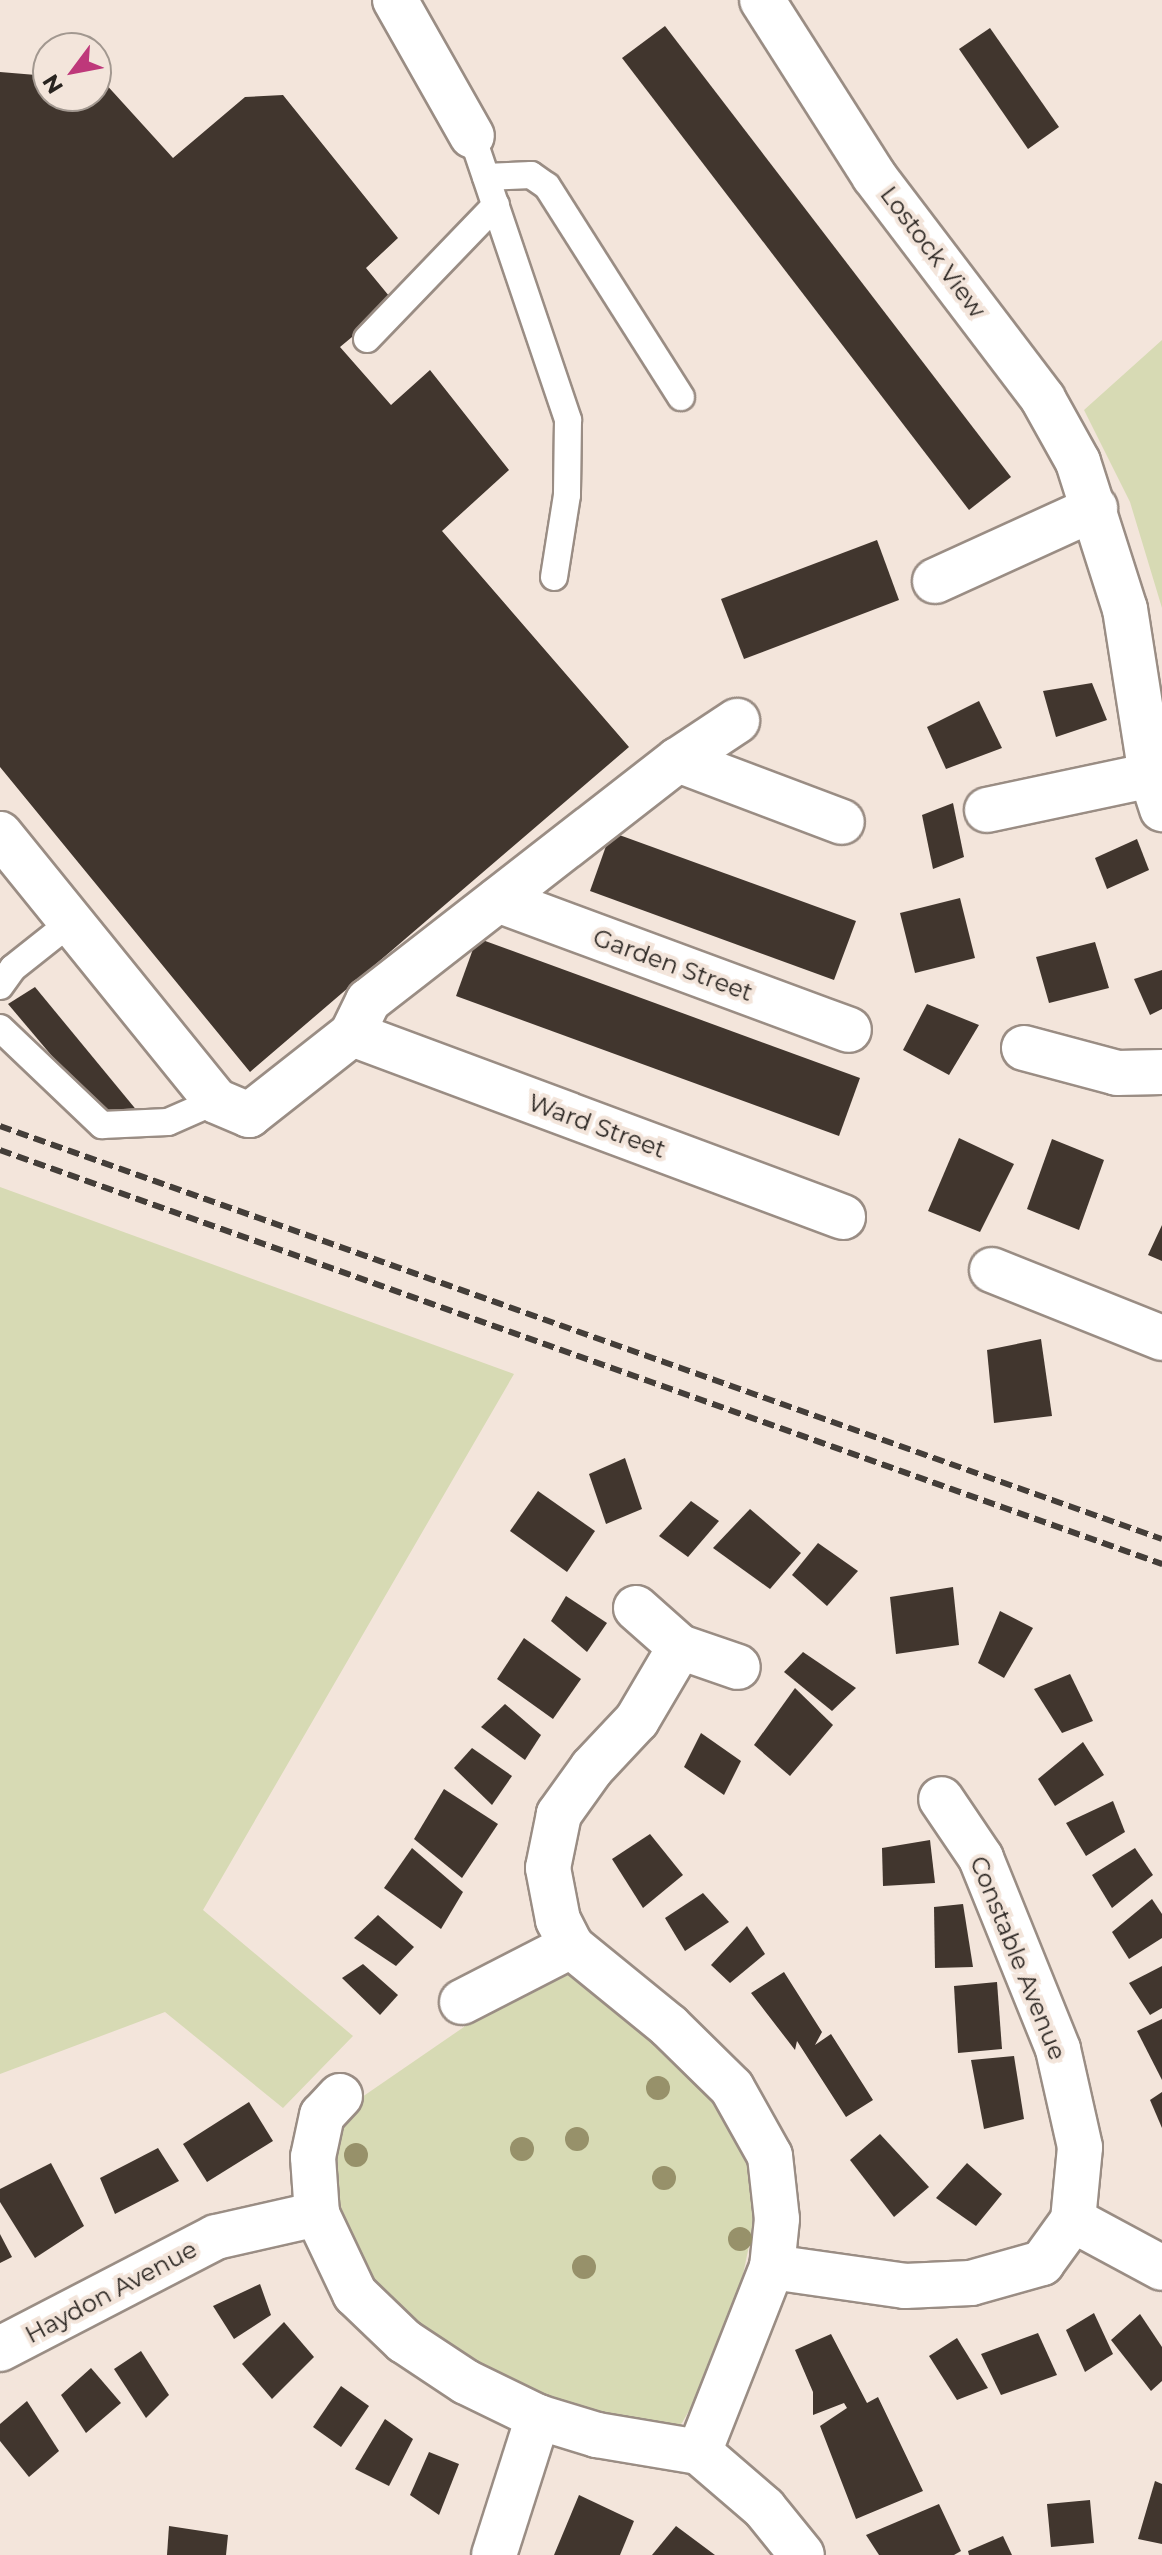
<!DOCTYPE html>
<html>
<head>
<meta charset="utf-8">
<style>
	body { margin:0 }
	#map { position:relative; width:1162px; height:2555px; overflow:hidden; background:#f3e5db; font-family:Montserrat,sans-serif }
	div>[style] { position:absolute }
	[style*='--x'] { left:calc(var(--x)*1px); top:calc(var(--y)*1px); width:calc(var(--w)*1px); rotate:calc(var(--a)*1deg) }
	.green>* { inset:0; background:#d7dab4 }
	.building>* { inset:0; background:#41362e }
	.roads { filter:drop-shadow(2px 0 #9a8d84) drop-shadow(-2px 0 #9a8d84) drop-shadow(0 2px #9a8d84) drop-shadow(0 -2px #9a8d84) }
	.service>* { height:26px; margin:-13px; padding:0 13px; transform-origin:13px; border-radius:13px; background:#fff }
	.minor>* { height:44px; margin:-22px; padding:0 22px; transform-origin:22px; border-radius:22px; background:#fff }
	.rail>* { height:6px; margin-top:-3px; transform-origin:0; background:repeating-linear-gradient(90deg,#443e39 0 12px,transparent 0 18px) }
	.trees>* { width:24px; height:24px; margin:-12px; border-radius:50%; background:#97916a }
	span { translate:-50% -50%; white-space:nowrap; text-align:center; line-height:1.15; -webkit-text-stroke:8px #f3e5db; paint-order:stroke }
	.street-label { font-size:24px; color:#292420 }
	.north { position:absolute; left:32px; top:32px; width:80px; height:80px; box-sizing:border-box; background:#f3e5db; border:2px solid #a29890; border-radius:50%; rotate:238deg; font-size:22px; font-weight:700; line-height:32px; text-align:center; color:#292420 }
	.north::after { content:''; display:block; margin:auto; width:28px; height:36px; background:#be387a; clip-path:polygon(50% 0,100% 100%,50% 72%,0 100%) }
</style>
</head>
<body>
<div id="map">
	<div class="green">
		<i style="clip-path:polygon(1162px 340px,1162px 608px,1130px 502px,1084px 410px)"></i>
		<i style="clip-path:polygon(0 1187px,514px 1374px,203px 1910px,353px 2036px,283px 2108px,165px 2012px,0 2074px)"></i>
		<i style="clip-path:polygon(565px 1968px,650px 2032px,746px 2133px,756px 2212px,739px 2294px,711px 2372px,682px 2423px,667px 2432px,640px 2429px,487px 2374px,417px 2332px,367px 2279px,347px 2241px,336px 2196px,334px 2133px,349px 2106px,493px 2007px)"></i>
	</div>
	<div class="building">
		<i style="clip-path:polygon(665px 26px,1011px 477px,969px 510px,622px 58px)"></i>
		<i style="clip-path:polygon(990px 28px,1059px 127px,1028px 149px,959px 49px)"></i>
		<i style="clip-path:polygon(0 72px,48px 76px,48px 96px,96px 96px,96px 80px,103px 81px,173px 158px,245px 97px,283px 95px,398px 238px,366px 268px,394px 302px,340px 347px,391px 405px,430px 370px,509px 470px,442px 531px,629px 747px,250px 1072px,0 767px)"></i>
		<i style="clip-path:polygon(877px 540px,899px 600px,744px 659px,721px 599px)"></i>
		<i style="clip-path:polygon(1092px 683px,1107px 720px,1056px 737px,1043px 691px)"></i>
		<i style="clip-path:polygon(979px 701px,1002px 748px,946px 769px,927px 727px)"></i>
		<i style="clip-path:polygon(953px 803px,964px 857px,933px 869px,922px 815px)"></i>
		<i style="clip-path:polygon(611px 832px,856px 921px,834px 980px,590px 891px)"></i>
		<i style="clip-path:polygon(1137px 839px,1149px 870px,1107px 889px,1095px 858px)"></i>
		<i style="clip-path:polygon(960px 898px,975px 958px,915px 973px,900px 913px)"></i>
		<i style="clip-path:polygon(477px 938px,860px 1078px,839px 1136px,456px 996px)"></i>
		<i style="clip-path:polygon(1095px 942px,1109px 988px,1049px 1003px,1036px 957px)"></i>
		<i style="clip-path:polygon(1162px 970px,1162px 1009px,1150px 1015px,1134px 979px)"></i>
		<i style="clip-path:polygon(35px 987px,143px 1118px,101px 1114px,8px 1004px)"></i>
		<i style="clip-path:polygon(927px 1004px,979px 1025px,949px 1075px,903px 1050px)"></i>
		<i style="clip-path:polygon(959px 1138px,1014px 1164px,980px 1232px,928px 1211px)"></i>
		<i style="clip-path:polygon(1052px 1139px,1104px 1160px,1079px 1230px,1027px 1209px)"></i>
		<i style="clip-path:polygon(1162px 1225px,1162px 1261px,1148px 1255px)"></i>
		<i style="clip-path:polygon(1041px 1339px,1052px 1416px,994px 1423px,987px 1350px)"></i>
		<i style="clip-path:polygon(625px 1458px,642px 1509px,606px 1524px,589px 1474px)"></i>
		<i style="clip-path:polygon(538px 1491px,595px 1531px,567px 1572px,510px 1531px)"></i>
		<i style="clip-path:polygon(691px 1501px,719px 1521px,688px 1557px,659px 1536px)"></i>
		<i style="clip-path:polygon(750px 1509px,801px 1553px,770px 1589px,713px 1548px)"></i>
		<i style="clip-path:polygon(818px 1543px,858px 1571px,827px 1606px,792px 1575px)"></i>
		<i style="clip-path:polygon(953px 1587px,959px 1645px,896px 1654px,890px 1597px)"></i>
		<i style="clip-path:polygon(566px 1596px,607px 1623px,587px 1652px,551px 1621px)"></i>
		<i style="clip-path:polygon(1000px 1611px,1033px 1628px,1004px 1678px,978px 1663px)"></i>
		<i style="clip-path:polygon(524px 1638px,581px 1679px,553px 1719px,497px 1679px)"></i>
		<i style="clip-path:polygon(803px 1652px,856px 1688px,832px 1711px,784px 1672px)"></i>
		<i style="clip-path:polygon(1070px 1674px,1093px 1721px,1062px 1733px,1034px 1689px)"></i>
		<i style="clip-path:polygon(795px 1688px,833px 1725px,790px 1776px,754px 1745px)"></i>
		<i style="clip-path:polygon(505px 1704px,541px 1735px,525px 1760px,481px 1727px)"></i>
		<i style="clip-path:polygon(701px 1733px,741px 1761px,724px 1795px,684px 1767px)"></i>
		<i style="clip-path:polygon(1083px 1742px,1104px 1775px,1055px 1806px,1038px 1779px)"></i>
		<i style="clip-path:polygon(472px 1748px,512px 1776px,492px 1805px,454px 1768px)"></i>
		<i style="clip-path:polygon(444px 1789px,498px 1824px,462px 1878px,414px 1839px)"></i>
		<i style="clip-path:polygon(1113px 1801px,1125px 1832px,1086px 1856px,1066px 1823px)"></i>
		<i style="clip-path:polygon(650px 1834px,683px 1875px,643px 1908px,612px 1859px)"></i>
		<i style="clip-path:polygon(930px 1840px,935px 1883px,883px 1886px,882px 1848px)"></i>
		<i style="clip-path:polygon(412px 1848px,463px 1892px,441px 1929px,384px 1888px)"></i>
		<i style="clip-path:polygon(1135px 1848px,1153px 1875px,1112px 1908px,1092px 1875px)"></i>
		<i style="clip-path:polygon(703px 1893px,729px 1922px,685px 1951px,665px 1918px)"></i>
		<i style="clip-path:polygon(1152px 1899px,1162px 1914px,1162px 1938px,1129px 1959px,1112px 1932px)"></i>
		<i style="clip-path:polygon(963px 1904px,973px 1967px,935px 1968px,934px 1907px)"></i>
		<i style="clip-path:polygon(378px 1915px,414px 1947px,396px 1966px,354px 1938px)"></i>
		<i style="clip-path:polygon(747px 1926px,765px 1954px,730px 1983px,711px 1965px)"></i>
		<i style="clip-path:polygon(363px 1964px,398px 1995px,380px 2015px,342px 1978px)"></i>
		<i style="clip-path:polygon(1162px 1966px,1162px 2008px,1150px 2015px,1129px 1983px)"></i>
		<i style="clip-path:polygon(784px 1972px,822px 2032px,815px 2045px,831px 2034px,873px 2100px,846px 2117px,797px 2041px,795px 2050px,751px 1993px)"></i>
		<i style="clip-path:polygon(997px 1982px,1002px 2049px,958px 2053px,954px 1986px)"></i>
		<i style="clip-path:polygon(1162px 2019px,1162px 2080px,1137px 2031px)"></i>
		<i style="clip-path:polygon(1014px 2056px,1024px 2119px,984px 2129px,971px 2060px)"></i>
		<i style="clip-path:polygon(1162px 2092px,1162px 2128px,1150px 2100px)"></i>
		<i style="clip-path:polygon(249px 2102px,273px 2141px,207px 2182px,183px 2144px)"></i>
		<i style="clip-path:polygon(880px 2134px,929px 2187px,894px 2217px,850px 2160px)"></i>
		<i style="clip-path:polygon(158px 2148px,179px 2181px,115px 2214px,100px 2178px)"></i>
		<i style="clip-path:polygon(51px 2163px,84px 2226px,35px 2258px,0 2202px,0 2189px)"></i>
		<i style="clip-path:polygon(967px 2163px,1002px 2194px,976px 2226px,936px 2198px)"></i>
		<i style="clip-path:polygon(0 2234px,12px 2257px,0 2263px)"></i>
		<i style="clip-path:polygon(260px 2284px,271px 2315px,234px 2339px,213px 2306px)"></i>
		<i style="clip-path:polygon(1094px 2313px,1113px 2354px,1085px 2372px,1066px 2330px)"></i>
		<i style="clip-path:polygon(1140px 2314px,1162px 2347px,1162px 2381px,1151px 2391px,1111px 2340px)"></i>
		<i style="clip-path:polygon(284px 2322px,314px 2357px,272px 2399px,242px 2364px)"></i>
		<i style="clip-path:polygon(1038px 2333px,1057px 2375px,1001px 2395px,981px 2354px)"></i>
		<i style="clip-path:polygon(831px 2334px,867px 2403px,878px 2397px,923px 2491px,856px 2519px,820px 2426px,847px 2408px,844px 2403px,813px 2415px,813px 2392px,795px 2350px)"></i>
		<i style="clip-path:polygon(957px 2338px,988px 2388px,957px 2400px,929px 2356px)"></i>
		<i style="clip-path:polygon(141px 2351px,169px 2395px,146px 2418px,114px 2369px)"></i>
		<i style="clip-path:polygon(91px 2368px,121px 2403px,86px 2433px,61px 2395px)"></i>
		<i style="clip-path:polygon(341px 2386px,369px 2406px,341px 2447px,313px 2427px)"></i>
		<i style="clip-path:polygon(27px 2401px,59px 2451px,29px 2477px,0 2441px,0 2424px)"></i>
		<i style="clip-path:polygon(385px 2419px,413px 2439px,389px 2486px,355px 2469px)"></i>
		<i style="clip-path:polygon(429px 2452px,459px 2464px,439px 2515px,410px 2495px)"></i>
		<i style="clip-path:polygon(1155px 2481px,1162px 2484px,1162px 2544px,1138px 2539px)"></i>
		<i style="clip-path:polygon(579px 2495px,634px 2521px,620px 2555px,554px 2555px)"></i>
		<i style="clip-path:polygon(1090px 2500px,1094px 2543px,1051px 2547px,1047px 2504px)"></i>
		<i style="clip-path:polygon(939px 2504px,961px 2551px,954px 2555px,879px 2555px,866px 2535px)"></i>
		<i style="clip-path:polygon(169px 2526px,228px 2535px,226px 2555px,167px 2555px)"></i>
		<i style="clip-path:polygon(676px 2526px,715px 2555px,652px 2555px)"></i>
		<i style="clip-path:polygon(1003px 2536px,1012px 2555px,969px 2555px,968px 2551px)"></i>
	</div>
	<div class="roads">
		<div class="service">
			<i style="--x:472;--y:136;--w:300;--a:71.3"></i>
			<i style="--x:568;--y:420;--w:75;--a:90.8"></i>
			<i style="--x:567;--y:495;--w:83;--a:99"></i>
			<i style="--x:486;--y:177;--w:45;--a:-2.5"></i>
			<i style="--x:531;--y:175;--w:19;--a:35"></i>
			<i style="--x:547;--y:186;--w:250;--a:57.6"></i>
			<i style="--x:367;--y:339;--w:186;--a:-46.1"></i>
			<i style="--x:0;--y:986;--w:22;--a:-54"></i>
			<i style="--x:13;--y:968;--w:74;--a:-38.4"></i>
			<i style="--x:0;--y:1028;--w:141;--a:43.6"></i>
			<i style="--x:102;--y:1125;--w:66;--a:-2.6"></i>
			<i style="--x:168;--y:1122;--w:52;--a:-23.6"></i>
		</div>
		<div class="minor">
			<i style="--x:395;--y:0;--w:156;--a:60.5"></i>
			<i style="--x:762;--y:0;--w:209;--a:57.5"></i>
			<i style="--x:874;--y:176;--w:280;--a:52.8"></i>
			<i style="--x:1043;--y:399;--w:72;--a:60.9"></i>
			<i style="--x:1078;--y:462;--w:154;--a:72.3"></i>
			<i style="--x:1125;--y:609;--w:168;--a:81.1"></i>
			<i style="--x:1151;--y:775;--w:36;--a:72"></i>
			<i style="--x:935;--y:581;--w:176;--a:-24.5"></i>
			<i style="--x:678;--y:760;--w:175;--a:20.7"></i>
			<i style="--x:987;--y:810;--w:168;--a:-12"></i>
			<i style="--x:0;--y:834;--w:343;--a:51"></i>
			<i style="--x:216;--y:1101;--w:36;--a:23"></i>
			<i style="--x:249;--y:1115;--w:131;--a:-38.2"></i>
			<i style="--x:352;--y:1034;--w:37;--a:-64"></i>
			<i style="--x:368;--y:1001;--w:393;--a:-37.9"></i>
			<i style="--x:678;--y:760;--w:71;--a:-33.5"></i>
			<i style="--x:498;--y:900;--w:374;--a:20.3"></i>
			<i style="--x:352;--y:1034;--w:524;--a:20.44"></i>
			<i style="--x:1024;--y:1048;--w:96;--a:15"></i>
			<i style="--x:1117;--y:1073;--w:45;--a:-1.3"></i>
			<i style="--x:992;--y:1270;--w:183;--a:21.8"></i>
			<i style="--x:636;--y:1608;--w:59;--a:41.6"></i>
			<i style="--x:680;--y:1647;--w:61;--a:19"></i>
			<i style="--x:680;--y:1647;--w:85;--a:120.5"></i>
			<i style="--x:637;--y:1720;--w:66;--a:133.2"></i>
			<i style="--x:592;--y:1768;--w:57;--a:125.7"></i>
			<i style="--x:559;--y:1814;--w:55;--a:101.5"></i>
			<i style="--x:548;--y:1868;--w:53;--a:79.1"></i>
			<i style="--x:558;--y:1920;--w:29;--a:63"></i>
			<i style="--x:571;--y:1946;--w:127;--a:39.2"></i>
			<i style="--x:669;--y:2026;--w:88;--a:44.5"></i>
			<i style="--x:732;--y:2088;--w:78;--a:60.8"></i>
			<i style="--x:770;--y:2156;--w:63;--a:83.7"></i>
			<i style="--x:777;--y:2219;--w:48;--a:95.9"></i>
			<i style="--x:772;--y:2267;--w:199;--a:111.5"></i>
			<i style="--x:462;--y:2002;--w:123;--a:-27.2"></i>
			<i style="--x:340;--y:2096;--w:26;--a:133"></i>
			<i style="--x:322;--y:2115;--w:43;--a:102.1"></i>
			<i style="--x:313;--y:2157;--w:57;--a:86"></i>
			<i style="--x:317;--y:2214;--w:89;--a:64.6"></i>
			<i style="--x:355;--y:2294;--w:68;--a:43.8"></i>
			<i style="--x:404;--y:2341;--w:74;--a:33.5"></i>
			<i style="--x:466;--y:2382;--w:80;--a:25.9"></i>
			<i style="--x:538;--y:2417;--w:62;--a:17"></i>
			<i style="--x:597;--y:2435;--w:103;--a:9.5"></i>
			<i style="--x:699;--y:2452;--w:86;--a:40.7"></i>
			<i style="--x:764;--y:2508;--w:60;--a:51"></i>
			<i style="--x:1073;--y:2220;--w:101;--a:28.3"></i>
			<i style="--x:772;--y:2267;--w:134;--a:8.1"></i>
			<i style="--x:905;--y:2286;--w:66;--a:-2.6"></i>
			<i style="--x:971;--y:2283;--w:74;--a:-15.7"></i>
			<i style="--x:1042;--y:2263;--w:53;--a:-54.2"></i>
			<i style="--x:1073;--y:2220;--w:73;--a:-84.5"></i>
			<i style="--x:1080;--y:2147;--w:100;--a:-102.7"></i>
			<i style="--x:1058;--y:2049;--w:206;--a:-112"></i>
			<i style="--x:981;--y:1858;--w:71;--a:-124.1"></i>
			<i style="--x:0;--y:2349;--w:243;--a:-27.4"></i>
			<i style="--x:216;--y:2237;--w:104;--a:-12.8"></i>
			<i style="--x:494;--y:2555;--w:145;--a:-72.3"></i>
		</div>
	</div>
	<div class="rail">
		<i style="--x:0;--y:1126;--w:1233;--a:19.57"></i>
		<i style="--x:0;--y:1150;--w:1234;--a:19.61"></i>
	</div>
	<div class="trees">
		<i style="left:658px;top:2088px"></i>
		<i style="left:577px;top:2139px"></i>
		<i style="left:522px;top:2149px"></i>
		<i style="left:356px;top:2155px"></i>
		<i style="left:664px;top:2178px"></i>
		<i style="left:740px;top:2239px"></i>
		<i style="left:584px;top:2267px"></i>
	</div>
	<div class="street-label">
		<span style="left:933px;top:252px;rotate:53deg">Lostock View</span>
		<span style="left:673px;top:965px;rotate:20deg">Garden Street</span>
		<span style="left:597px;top:1126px;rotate:20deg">Ward Street</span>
		<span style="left:1018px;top:1958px;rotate:68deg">Constable Avenue</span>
		<span style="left:111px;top:2292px;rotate:-28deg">Haydon Avenue</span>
	</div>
	<div class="north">N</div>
</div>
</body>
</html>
